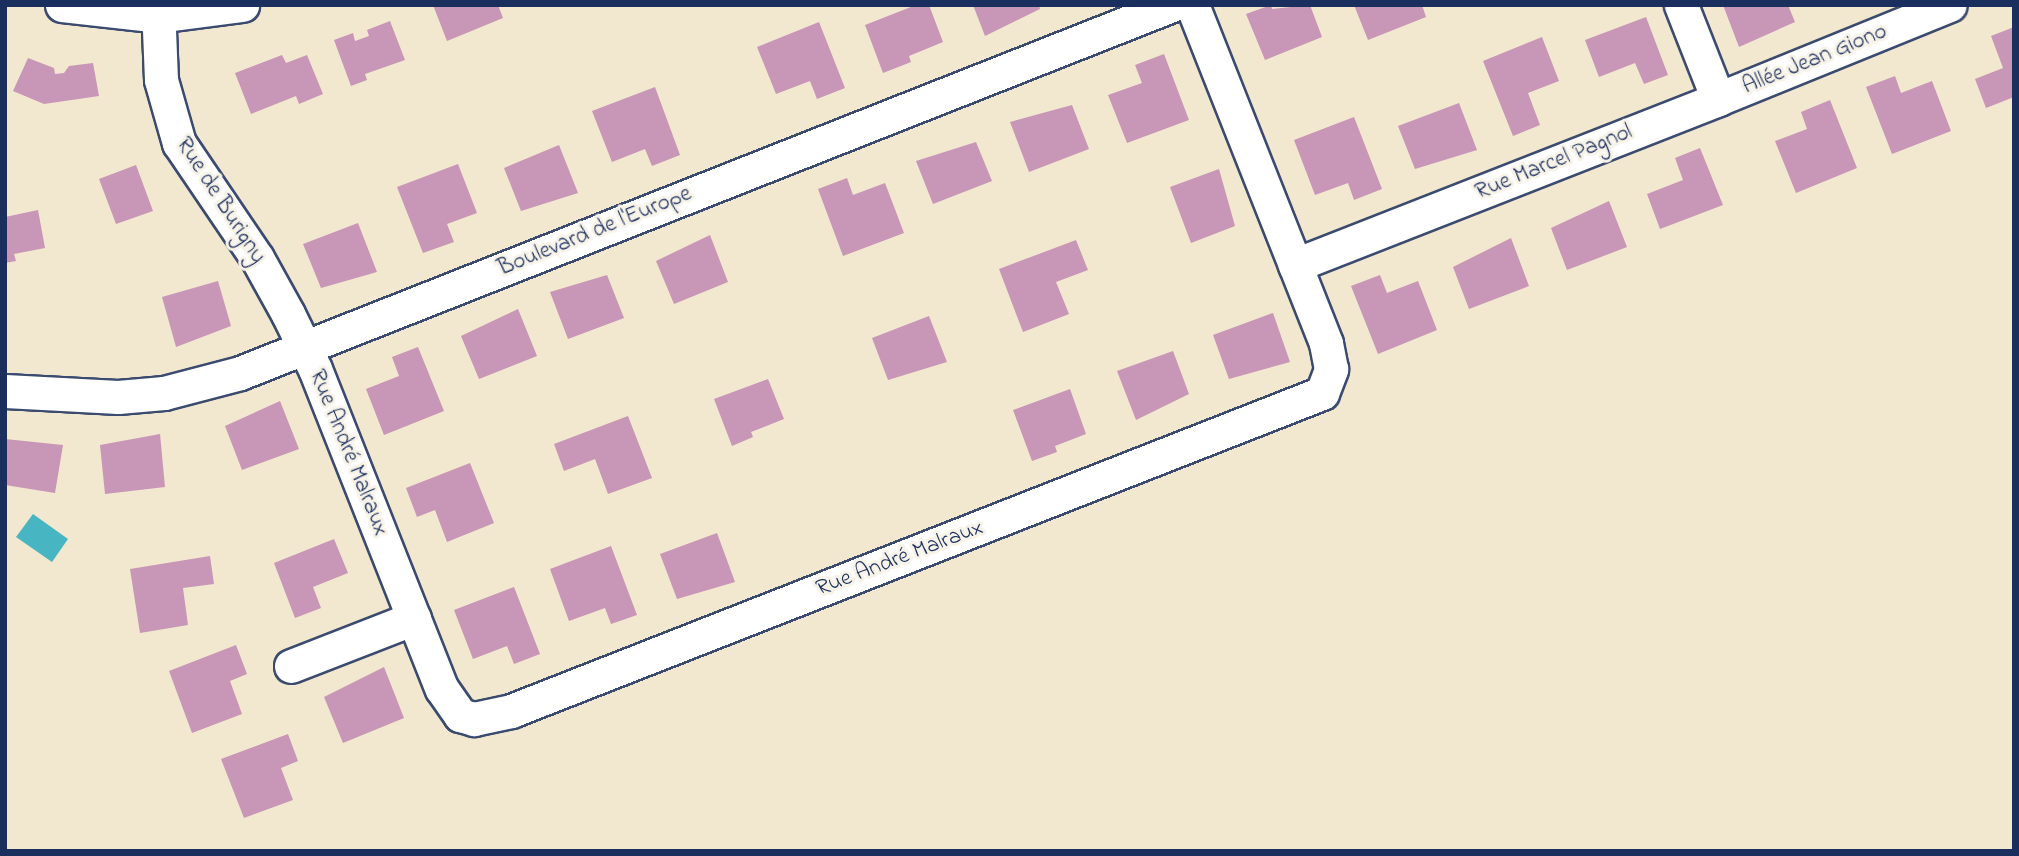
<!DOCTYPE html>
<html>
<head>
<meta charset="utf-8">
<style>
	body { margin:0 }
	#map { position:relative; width:2019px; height:856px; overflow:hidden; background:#f2e7cf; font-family:"Indie Flower",sans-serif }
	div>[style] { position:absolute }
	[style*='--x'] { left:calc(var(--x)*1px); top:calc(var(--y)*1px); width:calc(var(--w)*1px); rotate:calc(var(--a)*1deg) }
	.water>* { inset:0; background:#48b6c2 }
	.building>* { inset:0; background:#c896b6 }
	.roads { filter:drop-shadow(2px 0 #3b4b6f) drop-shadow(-2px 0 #3b4b6f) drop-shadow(0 2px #3b4b6f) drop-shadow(0 -2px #3b4b6f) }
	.minor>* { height:33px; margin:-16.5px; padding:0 16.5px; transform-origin:16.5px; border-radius:16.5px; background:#fff }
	span { translate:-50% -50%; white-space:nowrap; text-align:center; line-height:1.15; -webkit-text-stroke:6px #f7f3e8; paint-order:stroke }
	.street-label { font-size:23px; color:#1b2f5e }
	.frame { position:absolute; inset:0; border:7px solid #1b2f5e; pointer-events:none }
</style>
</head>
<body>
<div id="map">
	<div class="water">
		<i style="clip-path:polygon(33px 514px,68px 539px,52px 562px,16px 537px)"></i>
	</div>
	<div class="building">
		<i style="clip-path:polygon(433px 5px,498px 5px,503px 18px,447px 41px)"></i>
		<i style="clip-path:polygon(916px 5px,929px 5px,943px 42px,909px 56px,911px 62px,883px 73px,865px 25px)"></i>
		<i style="clip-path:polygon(973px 5px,1039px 5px,1040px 9px,985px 36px)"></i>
		<i style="clip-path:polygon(1271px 5px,1272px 9px,1310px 5px,1322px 37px,1265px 60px,1246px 14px)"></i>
		<i style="clip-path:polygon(1354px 5px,1422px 5px,1426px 17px,1368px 40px)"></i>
		<i style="clip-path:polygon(1723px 5px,1788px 5px,1795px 22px,1739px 47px)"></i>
		<i style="clip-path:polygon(1646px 17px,1668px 75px,1644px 84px,1635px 63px,1599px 77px,1585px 40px)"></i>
		<i style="clip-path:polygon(390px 21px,405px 60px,365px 74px,367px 80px,351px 86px,334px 40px,353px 33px,355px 41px,369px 36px,367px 30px)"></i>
		<i style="clip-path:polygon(819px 22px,845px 88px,817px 99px,810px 81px,776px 94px,757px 47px)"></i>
		<i style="clip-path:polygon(2014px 27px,2014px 97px,1986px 108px,1975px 79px,2003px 68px,1991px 36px)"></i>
		<i style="clip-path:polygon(1542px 37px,1559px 81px,1528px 93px,1540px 125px,1513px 136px,1483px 61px)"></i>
		<i style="clip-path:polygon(1164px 54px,1189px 120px,1127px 143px,1108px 95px,1142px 83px,1135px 65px)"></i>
		<i style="clip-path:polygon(282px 55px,286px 63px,307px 55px,323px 94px,299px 104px,296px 96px,251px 114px,235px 73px)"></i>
		<i style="clip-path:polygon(28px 58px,54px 68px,55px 74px,64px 73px,69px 66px,93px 63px,99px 96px,44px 104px,13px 91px)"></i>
		<i style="clip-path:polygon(1895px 76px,1901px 93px,1932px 81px,1951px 131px,1892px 154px,1866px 87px)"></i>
		<i style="clip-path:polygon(655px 87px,680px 155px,652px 166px,645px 149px,612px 162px,592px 111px)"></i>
		<i style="clip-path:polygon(1830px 100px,1857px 168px,1796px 193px,1775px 141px,1807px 129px,1801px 112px)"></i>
		<i style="clip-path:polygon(1459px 103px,1477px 150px,1415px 169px,1398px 126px)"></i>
		<i style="clip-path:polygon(1072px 105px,1089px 149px,1029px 172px,1010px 122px)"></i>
		<i style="clip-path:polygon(1354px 117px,1382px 189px,1354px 200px,1348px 183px,1315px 195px,1294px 140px)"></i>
		<i style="clip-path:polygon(976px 142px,992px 181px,933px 204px,916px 161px)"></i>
		<i style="clip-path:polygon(559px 145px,578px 193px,521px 211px,504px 168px)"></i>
		<i style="clip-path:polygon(1700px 148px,1723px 205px,1660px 229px,1647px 194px,1683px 180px,1675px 158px)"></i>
		<i style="clip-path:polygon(458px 164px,477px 213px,447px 224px,454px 242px,423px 253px,397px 187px)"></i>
		<i style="clip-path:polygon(136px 165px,153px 211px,116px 224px,99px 179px)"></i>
		<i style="clip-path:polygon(1219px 169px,1235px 226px,1191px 243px,1170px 187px)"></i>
		<i style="clip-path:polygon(847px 178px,853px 195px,885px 183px,904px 233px,843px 256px,818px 189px)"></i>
		<i style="clip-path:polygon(1609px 201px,1627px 247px,1567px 270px,1551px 228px)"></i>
		<i style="clip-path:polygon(38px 210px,45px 248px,14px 254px,16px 261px,5px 263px,5px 217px)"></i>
		<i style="clip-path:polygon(358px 223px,377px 272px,321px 288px,303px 244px)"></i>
		<i style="clip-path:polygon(710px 235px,728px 282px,674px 304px,656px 261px)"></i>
		<i style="clip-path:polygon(1511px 238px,1529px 286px,1469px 309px,1453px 267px)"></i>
		<i style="clip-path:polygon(1076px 240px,1088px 270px,1056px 282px,1069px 314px,1023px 332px,999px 269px)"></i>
		<i style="clip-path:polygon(607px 275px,624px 318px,568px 339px,550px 292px)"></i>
		<i style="clip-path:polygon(1380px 275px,1387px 293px,1418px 281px,1437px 330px,1378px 354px,1351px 286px)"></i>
		<i style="clip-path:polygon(218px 281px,231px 326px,176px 347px,162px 297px)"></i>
		<i style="clip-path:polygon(518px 309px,537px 356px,479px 379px,461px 336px)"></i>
		<i style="clip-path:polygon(1273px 313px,1290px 362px,1229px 379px,1213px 335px)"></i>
		<i style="clip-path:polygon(929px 316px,947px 362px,888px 380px,872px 338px)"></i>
		<i style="clip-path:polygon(418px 347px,444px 411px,384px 435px,366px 389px,399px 376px,392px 357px)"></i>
		<i style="clip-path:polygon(1173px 351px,1189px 394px,1136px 420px,1117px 371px)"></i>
		<i style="clip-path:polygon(768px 379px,784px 419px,751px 432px,753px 437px,732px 446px,714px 399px)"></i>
		<i style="clip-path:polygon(1070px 389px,1086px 434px,1055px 446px,1057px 452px,1032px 461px,1013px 410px)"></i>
		<i style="clip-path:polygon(280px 401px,299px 449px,242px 470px,225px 426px)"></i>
		<i style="clip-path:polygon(628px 416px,652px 478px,608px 494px,595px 459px,564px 471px,554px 444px)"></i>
		<i style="clip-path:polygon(160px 434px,165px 487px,105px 494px,100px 445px)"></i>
		<i style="clip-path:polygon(5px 439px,63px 445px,55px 493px,5px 485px)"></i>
		<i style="clip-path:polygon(470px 463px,494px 523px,447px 542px,435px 510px,417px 517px,406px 488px)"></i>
		<i style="clip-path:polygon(717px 533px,735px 582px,677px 599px,660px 554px)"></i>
		<i style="clip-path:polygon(334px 539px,348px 573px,313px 587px,321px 608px,295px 618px,274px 563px)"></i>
		<i style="clip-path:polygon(611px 546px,637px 615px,611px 624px,605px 608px,569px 621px,550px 569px)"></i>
		<i style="clip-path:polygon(210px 556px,214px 584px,183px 588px,188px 625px,140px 633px,130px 569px)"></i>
		<i style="clip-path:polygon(514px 587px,540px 654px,514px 664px,507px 646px,473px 659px,454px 610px)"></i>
		<i style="clip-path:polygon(236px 645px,247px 674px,230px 681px,242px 714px,192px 733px,169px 671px)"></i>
		<i style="clip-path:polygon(384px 667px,404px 718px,343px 743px,324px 697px)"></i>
		<i style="clip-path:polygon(288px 734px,298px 761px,281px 768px,293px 800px,244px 818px,221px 759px)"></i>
	</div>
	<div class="roads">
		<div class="minor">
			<i style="--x:62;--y:5;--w:97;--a:6.5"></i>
			<i style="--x:158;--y:16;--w:85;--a:-7.5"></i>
			<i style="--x:158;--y:5;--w:75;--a:87.7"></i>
			<i style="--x:161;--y:80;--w:66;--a:74.1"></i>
			<i style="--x:179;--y:143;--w:139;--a:55.9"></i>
			<i style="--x:257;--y:258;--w:64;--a:61"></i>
			<i style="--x:288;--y:314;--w:61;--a:63.9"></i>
			<i style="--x:315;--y:369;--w:344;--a:68.4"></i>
			<i style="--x:442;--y:689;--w:32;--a:55"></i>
			<i style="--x:460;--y:715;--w:15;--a:16"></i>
			<i style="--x:474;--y:719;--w:38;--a:-12"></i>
			<i style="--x:511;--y:711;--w:871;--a:-21.41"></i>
			<i style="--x:1322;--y:393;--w:26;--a:-69"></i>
			<i style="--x:1331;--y:369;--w:26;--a:-101"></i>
			<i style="--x:1326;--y:343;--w:364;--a:-111.6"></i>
			<i style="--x:1718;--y:99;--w:250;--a:-22.1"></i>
			<i style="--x:1295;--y:265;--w:454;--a:-21.4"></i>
			<i style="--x:1718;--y:99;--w:101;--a:-111.5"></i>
			<i style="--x:5;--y:391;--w:113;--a:3"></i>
			<i style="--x:118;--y:397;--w:46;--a:-5"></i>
			<i style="--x:164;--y:393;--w:79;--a:-14.7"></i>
			<i style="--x:240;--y:373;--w:1002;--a:-21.55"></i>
			<i style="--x:291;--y:666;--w:132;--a:-21.3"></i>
		</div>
	</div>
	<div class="street-label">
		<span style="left:1815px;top:60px;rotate:-22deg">Allée Jean Giono</span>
		<span style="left:1554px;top:163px;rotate:-22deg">Rue Marcel Pagnol</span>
		<span style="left:220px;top:201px;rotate:57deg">Rue de Burigny</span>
		<span style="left:595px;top:232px;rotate:-22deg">Boulevard de l'Europe</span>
		<span style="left:348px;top:453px;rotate:68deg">Rue André Malraux</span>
		<span style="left:900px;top:559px;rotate:-21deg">Rue André Malraux</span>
	</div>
	<div class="frame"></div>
</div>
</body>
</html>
